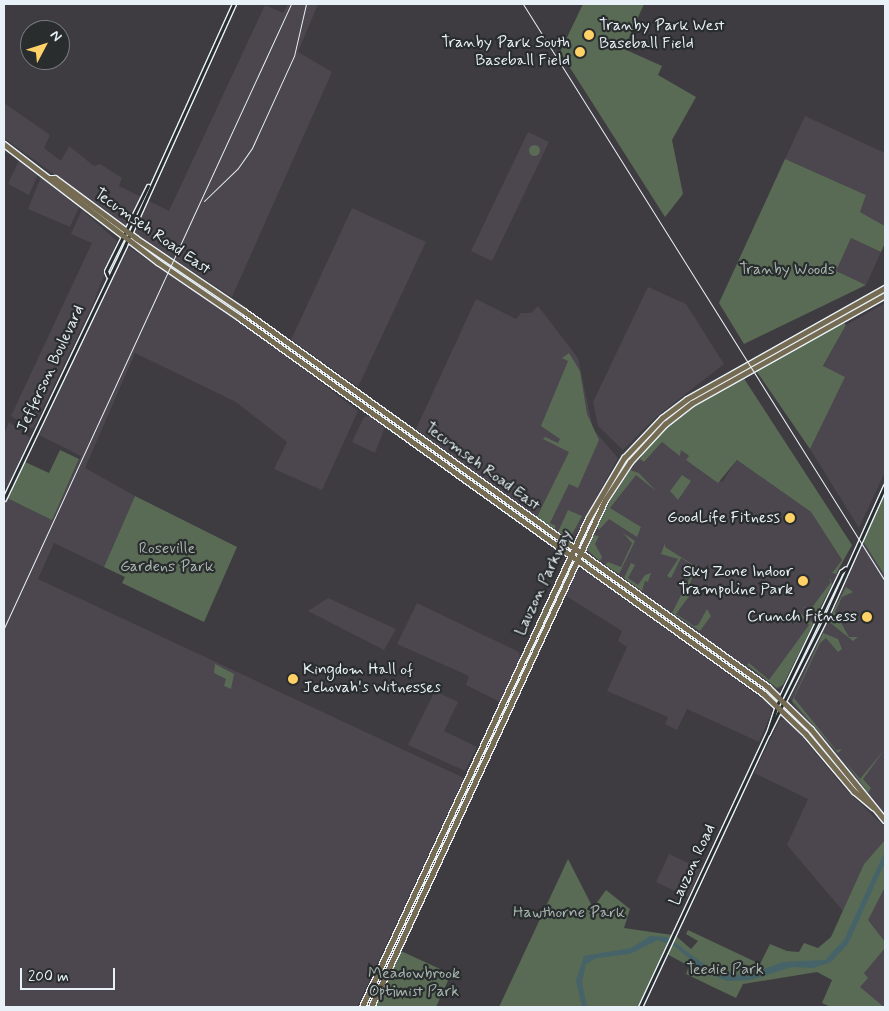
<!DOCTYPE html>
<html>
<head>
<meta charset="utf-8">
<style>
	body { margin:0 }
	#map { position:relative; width:889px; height:1011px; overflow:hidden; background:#3e3c41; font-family:Mynerve,sans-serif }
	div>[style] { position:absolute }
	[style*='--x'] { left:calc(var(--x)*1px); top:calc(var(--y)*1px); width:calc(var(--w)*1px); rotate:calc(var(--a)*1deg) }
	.built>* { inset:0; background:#4c464e }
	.green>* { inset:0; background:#596b55 }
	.round { border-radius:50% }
	.water>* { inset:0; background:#456368 }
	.roads { filter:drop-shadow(1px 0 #e8f1f8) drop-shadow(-1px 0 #e8f1f8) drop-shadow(0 1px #e8f1f8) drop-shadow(0 -1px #e8f1f8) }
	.minor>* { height:3px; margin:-1.5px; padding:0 1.5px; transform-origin:1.5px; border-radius:1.5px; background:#2a2d2e }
	.major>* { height:4.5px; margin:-2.25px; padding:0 2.25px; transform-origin:2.25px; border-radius:2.25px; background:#746b52 }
	.rail>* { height:1px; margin:-0.5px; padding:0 0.5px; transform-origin:0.5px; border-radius:0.5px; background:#e8f1f8 }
	.dots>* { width:14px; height:14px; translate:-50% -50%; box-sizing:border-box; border:2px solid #2a2d2e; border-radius:50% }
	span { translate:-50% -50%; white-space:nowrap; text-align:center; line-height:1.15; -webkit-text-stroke:4.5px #2a2d2e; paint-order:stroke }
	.poi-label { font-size:16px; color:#e8f1f8 }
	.left { translate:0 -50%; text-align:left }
	.right { translate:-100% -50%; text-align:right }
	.street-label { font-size:16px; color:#e8f1f8 }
	.park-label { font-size:16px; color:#a8b5af }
	.frame { position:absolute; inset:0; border:5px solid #e8f1f8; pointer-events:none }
	.north { position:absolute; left:20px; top:20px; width:50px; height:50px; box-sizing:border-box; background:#2a2d2e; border:1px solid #767b7f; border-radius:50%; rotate:50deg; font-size:14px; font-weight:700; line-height:20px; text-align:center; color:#e8f1f8 }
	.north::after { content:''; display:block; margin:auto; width:18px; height:22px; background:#ffd166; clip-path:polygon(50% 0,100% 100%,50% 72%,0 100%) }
	.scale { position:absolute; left:20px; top:968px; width:95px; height:22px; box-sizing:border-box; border:2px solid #e8f1f8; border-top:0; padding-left:6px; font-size:15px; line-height:18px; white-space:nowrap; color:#e8f1f8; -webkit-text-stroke:4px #2a2d2e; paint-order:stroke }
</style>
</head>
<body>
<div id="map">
	<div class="built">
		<i style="clip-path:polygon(288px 4px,318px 4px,298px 52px,332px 72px,232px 297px,153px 246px,4px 138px,4px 103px,50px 135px,44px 148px,61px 161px,69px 146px,94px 166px,100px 164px,122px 178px,119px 186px,169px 211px,265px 5px,283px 13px)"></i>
		<i style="clip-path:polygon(805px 116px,885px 153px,885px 226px,860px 212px,866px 195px,785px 159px)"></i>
		<i style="clip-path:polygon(528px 132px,549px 142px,492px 261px,471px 251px)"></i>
		<i style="clip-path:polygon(19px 160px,38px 174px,29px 195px,8px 184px)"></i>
		<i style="clip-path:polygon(41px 177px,79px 207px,70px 227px,28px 209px)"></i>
		<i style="clip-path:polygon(352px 208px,426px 242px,358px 387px,291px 340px)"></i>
		<i style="clip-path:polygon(82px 210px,117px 241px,93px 304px,33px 428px,30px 428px,11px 416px,92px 243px,71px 234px)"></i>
		<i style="clip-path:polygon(851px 238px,881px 252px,866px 285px,835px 271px)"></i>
		<i style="clip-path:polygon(130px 248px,267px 341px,358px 411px,322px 490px,274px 469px,287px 442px,236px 402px,135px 353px,85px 468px,135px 496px,104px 567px,54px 543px,38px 579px,464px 778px,357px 1007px,4px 1007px,4px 504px,7px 498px,52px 519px,81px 456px,39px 435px,125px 251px)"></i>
		<i style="clip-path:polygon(648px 287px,686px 304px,724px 364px,656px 417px,623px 450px,598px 426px,593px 402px)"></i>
		<i style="clip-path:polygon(476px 299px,516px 319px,521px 313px,531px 313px,538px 306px,578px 358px,593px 429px,618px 458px,574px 538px,568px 539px,537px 518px,535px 522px,416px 429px)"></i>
		<i style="clip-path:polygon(885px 303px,885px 472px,859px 528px,810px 449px,844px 377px,823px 367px,846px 325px)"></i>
		<i style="clip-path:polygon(370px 416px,385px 427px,375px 453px,352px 442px,364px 417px)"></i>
		<i style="clip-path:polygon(9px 422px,30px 438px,8px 487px,4px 485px,4px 434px)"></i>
		<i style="clip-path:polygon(662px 442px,678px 453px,681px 449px,689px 457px,686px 460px,722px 482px,737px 460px,811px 512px,842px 560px,832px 573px,839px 572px,814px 626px,780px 689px,775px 689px,587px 552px,586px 546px,605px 507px,625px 473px,640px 457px,644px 462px)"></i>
		<i style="clip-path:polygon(884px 489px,885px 490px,885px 814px,793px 705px,790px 697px,848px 576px,863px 541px,860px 538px)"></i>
		<i style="clip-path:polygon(582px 569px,770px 704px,771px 714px,759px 742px,687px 709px,677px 730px,665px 724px,668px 717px,607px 691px,627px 647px,618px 641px,622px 631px,566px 596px,577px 571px)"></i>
		<i style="clip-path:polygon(328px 598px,396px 629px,384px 650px,308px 611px)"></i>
		<i style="clip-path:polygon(417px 603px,519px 652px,520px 659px,500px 702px,466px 685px,469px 676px,397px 644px)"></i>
		<i style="clip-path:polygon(435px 691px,458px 702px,444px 731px,477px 747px,465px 771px,408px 745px)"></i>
		<i style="clip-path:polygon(780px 720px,788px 720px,847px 791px,885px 827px,885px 840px,864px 864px,843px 911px,787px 845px,808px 799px,754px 773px)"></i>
		<i style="clip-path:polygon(669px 854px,701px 869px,688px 897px,656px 882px)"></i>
		<i style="clip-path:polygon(885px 878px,885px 1007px,882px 1007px,846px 978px,852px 949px)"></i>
	</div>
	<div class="green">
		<i style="clip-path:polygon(583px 4px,644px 4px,624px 49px,662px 66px,658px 75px,696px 97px,672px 140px,683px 194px,665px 217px,560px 52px)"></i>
		<i class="round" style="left:528.5px;top:144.5px;width:11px;height:11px"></i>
		<i style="clip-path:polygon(785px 159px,866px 195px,860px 212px,885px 226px,885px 243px,881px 252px,851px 238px,836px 271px,866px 285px,744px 344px,719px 303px)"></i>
		<i style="clip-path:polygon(841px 321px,846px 325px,823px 366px,845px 377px,810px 449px,755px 369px)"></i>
		<i style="clip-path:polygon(569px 353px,580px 371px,587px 414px,599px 440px,578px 488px,569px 484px,565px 492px,550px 523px,556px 526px,554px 529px,537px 517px,569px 452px,543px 439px,545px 437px,558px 443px,560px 439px,541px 426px,568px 361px,562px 358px)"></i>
		<i style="clip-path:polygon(743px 377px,852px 545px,836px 574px,832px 573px,842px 560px,811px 512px,737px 460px,718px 483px,686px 460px,689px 456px,681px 450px,680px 456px,662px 442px,644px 462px,640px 459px,649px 444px,673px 421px,710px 394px)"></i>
		<i style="clip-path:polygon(60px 450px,79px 459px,52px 520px,7px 498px,23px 461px,49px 473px)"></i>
		<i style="clip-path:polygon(630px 470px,639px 473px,656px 491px,636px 475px,610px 508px,641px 527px,637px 537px,609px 519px,599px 530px,597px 526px,606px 508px)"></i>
		<i style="clip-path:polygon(682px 475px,691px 481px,678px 500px,670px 491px)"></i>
		<i style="clip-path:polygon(884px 495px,885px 495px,885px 576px,863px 541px)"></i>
		<i style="clip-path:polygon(135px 496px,237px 547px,204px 622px,122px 583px,125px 577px,104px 567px)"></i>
		<i style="clip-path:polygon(568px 510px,582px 516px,570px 538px,558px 532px)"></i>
		<i style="clip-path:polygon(623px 533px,635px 541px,619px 574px,605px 565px,608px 562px,621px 567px,632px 543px)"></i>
		<i style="clip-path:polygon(593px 535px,599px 536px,595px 544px,602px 557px,600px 561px,587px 550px)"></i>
		<i style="clip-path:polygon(665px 543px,665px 547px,695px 566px,697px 564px,688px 589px,690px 595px,676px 614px,694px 626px,698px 625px,707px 609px,711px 616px,700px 631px,672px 613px,695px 567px,681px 558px,671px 578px,667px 576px,678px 559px,661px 554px)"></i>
		<i style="clip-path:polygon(631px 563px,635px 565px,628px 578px,638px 585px,645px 575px,651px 573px,648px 582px,645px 581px,642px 591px,624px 578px)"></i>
		<i style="clip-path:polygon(829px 579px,831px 580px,832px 585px,815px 616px,802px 606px,810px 610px,831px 582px)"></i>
		<i style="clip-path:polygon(846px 587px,853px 592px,842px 597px,835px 612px,849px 637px,858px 637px,853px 641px,828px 621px)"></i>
		<i style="clip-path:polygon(800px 613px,812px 622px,813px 625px,783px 685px,777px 688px,747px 665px,749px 663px,769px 680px,809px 625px,801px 616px,796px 617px,795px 624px,791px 621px)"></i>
		<i style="clip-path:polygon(823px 633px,838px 639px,842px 649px,838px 652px,826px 638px,820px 643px,794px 698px,836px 750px,842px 749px,838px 753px,792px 701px)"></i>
		<i style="clip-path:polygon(215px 664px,234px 674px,231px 689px,224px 686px,226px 679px,214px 673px)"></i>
		<i style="clip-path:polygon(885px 749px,863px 779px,871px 788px,868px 793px,845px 761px,860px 779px)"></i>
		<i style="clip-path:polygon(885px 840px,885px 887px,868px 920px,885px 942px,885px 948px,864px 973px,868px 978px,860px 987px,884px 1007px,831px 1007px,822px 1003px,832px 980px,817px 972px,743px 984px,736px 998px,686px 974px,689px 966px,667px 954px,676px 936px,691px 949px,698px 941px,686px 934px,688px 930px,760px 964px,770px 944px,787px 951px,799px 952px,804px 943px,818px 948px,831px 937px,864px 864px)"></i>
		<i style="clip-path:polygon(568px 859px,593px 908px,606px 890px,630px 909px,624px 928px,672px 935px,638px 1007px,499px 1007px)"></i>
		<i style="clip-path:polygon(401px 951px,451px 974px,436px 1007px,375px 1007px)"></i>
	</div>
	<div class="water">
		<i style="clip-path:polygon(885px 851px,885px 862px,848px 944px,831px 962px,813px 968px,792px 967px,750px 980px,727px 981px,702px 970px,676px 947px,658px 940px,630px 954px,597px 958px,586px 964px,582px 982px,587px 1007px,582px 1007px,576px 981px,584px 956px,631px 948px,650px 936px,667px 937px,708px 967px,738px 975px,748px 975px,783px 962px,825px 960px,844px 940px)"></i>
	</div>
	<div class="roads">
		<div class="minor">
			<i style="--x:108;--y:276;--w:5;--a:-112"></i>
			<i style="--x:106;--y:271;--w:95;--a:-63.7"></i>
			<i style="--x:4;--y:499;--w:281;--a:-64.5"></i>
			<i style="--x:125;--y:245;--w:265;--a:-65.7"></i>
			<i style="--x:768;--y:733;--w:29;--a:-72"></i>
			<i style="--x:777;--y:705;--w:148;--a:-64.3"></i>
			<i style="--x:841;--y:572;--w:6;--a:-39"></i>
			<i style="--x:640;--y:1007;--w:302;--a:-65"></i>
			<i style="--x:768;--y:733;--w:130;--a:-63.4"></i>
			<i style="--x:826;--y:617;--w:144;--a:-65.8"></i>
		</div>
		<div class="major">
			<i style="--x:4;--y:144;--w:194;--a:37.5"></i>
			<i style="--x:158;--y:262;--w:99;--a:34.3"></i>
			<i style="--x:240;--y:318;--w:645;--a:35.66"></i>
			<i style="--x:764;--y:694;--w:58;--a:43.6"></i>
			<i style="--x:806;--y:734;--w:75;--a:49.9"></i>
			<i style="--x:854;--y:791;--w:25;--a:40"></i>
			<i style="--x:50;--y:178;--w:5;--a:0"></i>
			<i style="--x:55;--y:178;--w:101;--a:36.5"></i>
			<i style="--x:136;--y:238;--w:130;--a:34.1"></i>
			<i style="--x:244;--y:311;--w:645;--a:35.66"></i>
			<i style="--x:768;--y:687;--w:60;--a:44.3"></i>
			<i style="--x:811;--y:729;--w:117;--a:50.9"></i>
			<i style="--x:362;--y:1007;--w:538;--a:-65.15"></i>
			<i style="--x:588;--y:519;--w:71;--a:-59.5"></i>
			<i style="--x:624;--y:458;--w:55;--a:-46.5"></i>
			<i style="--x:662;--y:418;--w:31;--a:-37"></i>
			<i style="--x:687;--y:399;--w:227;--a:-29.3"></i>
			<i style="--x:371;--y:1007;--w:558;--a:-65.22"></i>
			<i style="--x:605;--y:500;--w:45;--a:-56.7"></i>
			<i style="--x:630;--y:462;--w:52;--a:-47.4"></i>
			<i style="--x:665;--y:424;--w:34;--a:-38"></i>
			<i style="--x:692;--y:403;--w:221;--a:-29.2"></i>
		</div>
	</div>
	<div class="rail">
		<i style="--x:523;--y:4;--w:681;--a:57.9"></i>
		<i style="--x:204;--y:201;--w:47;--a:-44.1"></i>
		<i style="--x:238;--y:168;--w:24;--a:-55"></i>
		<i style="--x:252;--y:148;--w:101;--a:-65.5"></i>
		<i style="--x:294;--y:56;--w:53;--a:-77"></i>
		<i style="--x:4;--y:628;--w:687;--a:-65.3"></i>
	</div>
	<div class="dots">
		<i style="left:589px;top:35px;background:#ffd166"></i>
		<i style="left:580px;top:52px;background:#ffd166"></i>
		<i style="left:790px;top:518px;background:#ffd166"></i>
		<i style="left:803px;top:581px;background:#ffd166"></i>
		<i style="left:867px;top:617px;background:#ffd166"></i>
		<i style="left:293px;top:679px;background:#ffd166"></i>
	</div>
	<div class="poi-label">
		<span class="left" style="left:599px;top:35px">Tranby Park West<br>Baseball Field</span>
		<span class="right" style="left:570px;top:52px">Tranby Park South<br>Baseball Field</span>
		<span class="right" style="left:780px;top:518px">GoodLife Fitness</span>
		<span class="right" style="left:793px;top:581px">Sky Zone Indoor<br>Trampoline Park</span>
		<span class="right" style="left:857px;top:617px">Crunch Fitness</span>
		<span class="left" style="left:303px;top:679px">Kingdom Hall of<br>Jehovah's Witnesses</span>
	</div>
	<div class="street-label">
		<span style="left:152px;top:232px;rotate:35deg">Tecumseh Road East</span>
		<span style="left:51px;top:369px;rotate:-65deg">Jefferson Boulevard</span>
		<span style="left:482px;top:467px;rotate:36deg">Tecumseh Road East</span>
		<span style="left:544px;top:583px;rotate:-65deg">Lauzon Parkway</span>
		<span style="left:693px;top:865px;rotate:-65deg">Lauzon Road</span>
	</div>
	<div class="park-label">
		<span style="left:787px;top:270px">Tranby Woods</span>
		<span style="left:167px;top:558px">Roseville<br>Gardens Park</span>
		<span style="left:569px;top:913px">Hawthorne Park</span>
		<span style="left:725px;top:970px">Teedie Park</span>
		<span style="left:414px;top:983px">Meadowbrook<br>Optimist Park</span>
	</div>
	<div class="frame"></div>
	<div class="north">N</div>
	<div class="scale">200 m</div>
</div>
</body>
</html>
